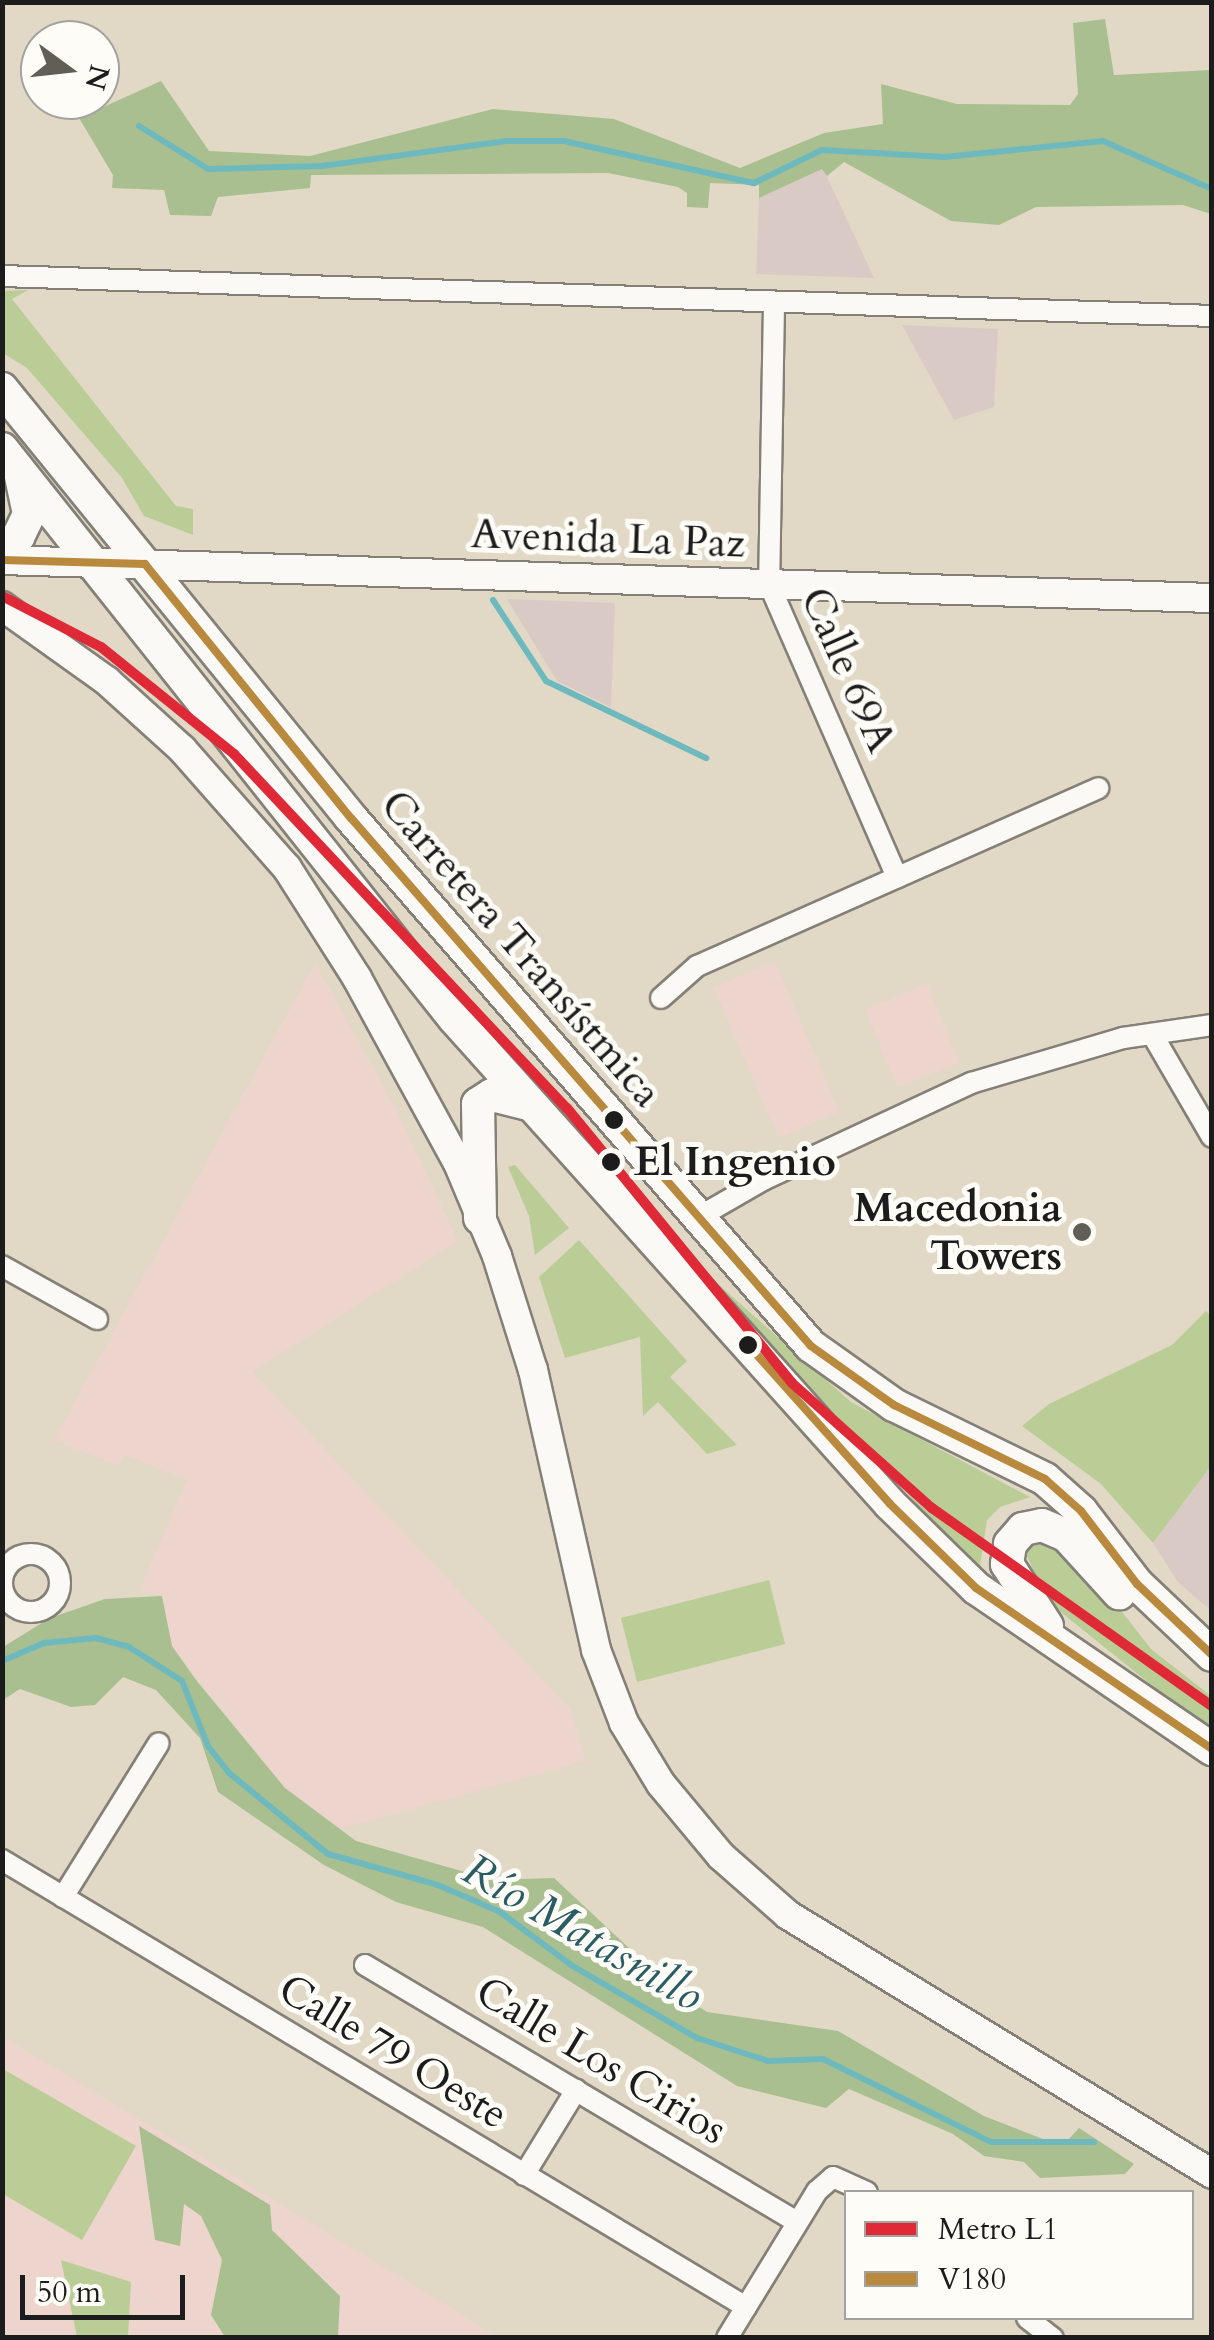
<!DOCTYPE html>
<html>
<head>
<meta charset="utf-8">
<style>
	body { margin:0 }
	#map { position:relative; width:1214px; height:2340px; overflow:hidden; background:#e1d9c6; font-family:Cardo,serif }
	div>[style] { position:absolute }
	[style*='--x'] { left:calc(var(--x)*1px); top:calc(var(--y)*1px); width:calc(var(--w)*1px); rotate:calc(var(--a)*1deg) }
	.built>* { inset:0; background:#edd4cd }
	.industrial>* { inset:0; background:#d9cac6 }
	.green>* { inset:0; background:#bacd97 }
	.forest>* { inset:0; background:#a9bf8f }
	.stream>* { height:6px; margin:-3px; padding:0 3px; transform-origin:3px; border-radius:3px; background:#6eb9be }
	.roads { filter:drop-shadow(2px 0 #858077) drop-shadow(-2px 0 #858077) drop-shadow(0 2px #858077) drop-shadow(0 -2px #858077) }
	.street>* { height:20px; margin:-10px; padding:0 10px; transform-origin:10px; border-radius:10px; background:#faf9f6 }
	.street>.ring { margin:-10px; padding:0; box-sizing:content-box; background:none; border:20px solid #faf9f6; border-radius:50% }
	.secondary>* { height:28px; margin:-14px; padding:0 14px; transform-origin:14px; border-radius:14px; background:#faf9f6 }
	.primary>* { height:32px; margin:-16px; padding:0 16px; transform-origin:16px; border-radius:16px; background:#faf9f6 }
	.bus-1>* { height:8px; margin:-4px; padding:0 4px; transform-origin:4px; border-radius:4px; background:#b98a3d }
	.metro-1>* { height:10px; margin:-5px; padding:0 5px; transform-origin:5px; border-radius:5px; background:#df2937 }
	.dots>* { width:28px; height:28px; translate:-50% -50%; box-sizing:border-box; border:5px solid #fdfcf7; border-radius:50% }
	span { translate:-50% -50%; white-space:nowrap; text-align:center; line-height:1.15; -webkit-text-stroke:10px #fdfcf7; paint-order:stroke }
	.street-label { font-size:42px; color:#1c1c1c }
	.stop-label { font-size:42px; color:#1c1c1c; font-weight:700 }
	.left { translate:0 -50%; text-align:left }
	.poi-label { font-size:42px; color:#1c1c1c; font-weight:700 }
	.right { translate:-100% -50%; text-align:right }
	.water-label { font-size:45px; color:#2b5c64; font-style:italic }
	.frame { position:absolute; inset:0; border:5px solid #1c1c1c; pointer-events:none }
	.legend { position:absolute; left:844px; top:2190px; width:350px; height:130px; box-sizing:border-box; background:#fdfcf7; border:2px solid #a3a29f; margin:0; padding:12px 18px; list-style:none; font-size:30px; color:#1c1c1c }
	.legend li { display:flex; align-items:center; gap:20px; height:50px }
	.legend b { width:50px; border:2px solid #a3a29f }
	.north { position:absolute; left:20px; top:20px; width:100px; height:100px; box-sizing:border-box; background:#fdfcf7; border:2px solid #a3a29f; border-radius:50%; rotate:105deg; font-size:28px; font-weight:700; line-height:40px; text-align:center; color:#1c1c1c }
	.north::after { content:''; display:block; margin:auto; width:35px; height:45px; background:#615e58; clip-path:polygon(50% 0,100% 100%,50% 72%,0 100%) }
	.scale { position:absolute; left:20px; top:2275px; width:165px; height:45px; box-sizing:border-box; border:5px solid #1c1c1c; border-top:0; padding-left:12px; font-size:30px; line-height:35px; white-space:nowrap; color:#1c1c1c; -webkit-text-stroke:8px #fdfcf7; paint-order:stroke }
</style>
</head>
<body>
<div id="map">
	<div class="built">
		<i style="clip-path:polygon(775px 962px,839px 1112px,779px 1138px,713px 987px)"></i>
		<i style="clip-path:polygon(315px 963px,394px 1105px,458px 1241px,252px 1372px,571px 1710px,585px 1761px,340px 1829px,285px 1788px,172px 1646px,162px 1596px,140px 1590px,187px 1480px,125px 1455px,119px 1466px,54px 1440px)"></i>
		<i style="clip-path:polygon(927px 983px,959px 1063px,898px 1087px,865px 1010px)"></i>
		<i style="clip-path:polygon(2px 2036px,468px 2318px,497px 2337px,3px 2337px)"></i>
	</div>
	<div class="industrial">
		<i style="clip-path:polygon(823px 168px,874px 278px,756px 274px,759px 198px)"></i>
		<i style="clip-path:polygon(902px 325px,998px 329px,994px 407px,954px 420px)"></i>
		<i style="clip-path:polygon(507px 599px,615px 603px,611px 707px,557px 681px)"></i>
		<i style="clip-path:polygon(1211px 1466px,1211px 1611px,1178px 1582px,1153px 1543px)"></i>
	</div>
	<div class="green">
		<i style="clip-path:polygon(28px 290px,12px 299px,176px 506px,193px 509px,193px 535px,144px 516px,122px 478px,27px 368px,3px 353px,3px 291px)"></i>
		<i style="clip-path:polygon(515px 1165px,569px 1228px,535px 1255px,529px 1216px,508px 1167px)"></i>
		<i style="clip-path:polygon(579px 1240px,687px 1361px,670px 1377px,737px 1445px,707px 1454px,658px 1402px,643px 1416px,640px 1337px,565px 1358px,539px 1277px)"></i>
		<i style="clip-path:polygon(708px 1275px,851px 1402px,1030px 1497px,1000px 1507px,987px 1520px,979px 1572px)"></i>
		<i style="clip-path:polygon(1206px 1311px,1212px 1317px,1211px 1466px,1153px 1543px,1101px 1484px,1022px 1426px,1049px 1404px,1172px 1345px)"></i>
		<i style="clip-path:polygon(1049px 1537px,1094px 1576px,1151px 1649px,1211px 1696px,1211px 1733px,1047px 1601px,1026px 1554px,1030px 1543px)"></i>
		<i style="clip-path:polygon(769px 1580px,785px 1644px,637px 1682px,621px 1618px)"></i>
		<i style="clip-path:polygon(3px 2069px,136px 2146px,82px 2240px,3px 2194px)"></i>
		<i style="clip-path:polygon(61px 2260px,131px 2282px,128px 2337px,77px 2337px)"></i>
	</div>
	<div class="forest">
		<i style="clip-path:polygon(1105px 19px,1114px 75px,1211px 70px,1211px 214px,1183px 205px,1036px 207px,999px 225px,951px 221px,844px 162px,827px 176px,822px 169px,759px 198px,759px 185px,710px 183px,708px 208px,687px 207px,687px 193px,678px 187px,608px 173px,311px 175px,310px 188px,218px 197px,211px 216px,170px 215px,164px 190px,112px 188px,113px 175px,79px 118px,161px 81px,209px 151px,310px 156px,493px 109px,614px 119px,740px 168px,824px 133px,883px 124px,881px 84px,957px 104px,1070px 105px,1078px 94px,1073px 23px)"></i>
		<i style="clip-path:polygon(162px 1596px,172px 1646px,196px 1680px,285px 1788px,356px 1841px,493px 1880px,554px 1878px,674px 1990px,707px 2012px,838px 2031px,984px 2116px,1043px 2139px,1069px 2139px,1079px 2128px,1134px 2164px,1125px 2174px,1040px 2178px,1024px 2162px,984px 2156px,953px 2134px,849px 2089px,826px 2108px,737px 2086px,483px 1927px,396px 1902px,324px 1865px,218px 1792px,200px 1738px,156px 1690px,123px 1677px,95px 1705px,71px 1707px,20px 1689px,3px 1700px,3px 1647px,50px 1618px,105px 1599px)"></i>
		<i style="clip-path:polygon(139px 2126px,270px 2205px,272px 2230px,340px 2296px,338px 2337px,225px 2337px,211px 2315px,222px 2260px,201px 2216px,184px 2204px,180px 2246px,155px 2240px)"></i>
	</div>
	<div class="stream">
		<i style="--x:139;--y:126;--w:81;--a:31.9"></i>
		<i style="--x:208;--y:169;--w:114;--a:-1.5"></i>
		<i style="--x:322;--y:166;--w:186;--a:-7.7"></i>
		<i style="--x:506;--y:141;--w:58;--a:0"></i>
		<i style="--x:564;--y:141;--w:195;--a:12.5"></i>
		<i style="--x:754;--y:183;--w:76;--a:-25.9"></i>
		<i style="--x:822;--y:150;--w:122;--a:3.3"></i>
		<i style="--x:944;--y:157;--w:160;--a:-5.7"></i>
		<i style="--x:1103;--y:141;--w:119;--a:23.8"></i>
		<i style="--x:493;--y:600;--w:97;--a:56.8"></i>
		<i style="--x:546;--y:681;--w:178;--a:25.7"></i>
		<i style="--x:2;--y:1661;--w:46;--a:-23.2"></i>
		<i style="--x:44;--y:1643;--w:52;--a:-5.5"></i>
		<i style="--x:96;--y:1638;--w:34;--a:15"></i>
		<i style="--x:129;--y:1647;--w:63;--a:32.7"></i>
		<i style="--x:182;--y:1681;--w:70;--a:68.2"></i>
		<i style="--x:208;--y:1746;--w:33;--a:52"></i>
		<i style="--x:228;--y:1772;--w:129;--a:39.4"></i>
		<i style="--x:328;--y:1854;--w:114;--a:15.7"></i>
		<i style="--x:438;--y:1885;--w:68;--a:23.5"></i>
		<i style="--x:500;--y:1912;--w:89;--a:36.7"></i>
		<i style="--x:571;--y:1965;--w:146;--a:30.1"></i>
		<i style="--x:697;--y:2038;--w:75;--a:17.9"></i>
		<i style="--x:768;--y:2061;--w:55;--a:-2.1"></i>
		<i style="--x:823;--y:2059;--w:187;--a:26.3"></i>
		<i style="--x:991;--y:2142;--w:103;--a:0"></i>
	</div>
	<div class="roads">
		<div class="street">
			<i style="--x:2;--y:276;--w:1211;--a:1.89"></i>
			<i style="--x:774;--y:304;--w:280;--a:91"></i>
			<i style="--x:769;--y:584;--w:320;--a:66.4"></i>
			<i style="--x:661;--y:998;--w:48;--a:-41.6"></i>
			<i style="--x:697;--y:966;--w:439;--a:-23.9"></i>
			<i style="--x:1152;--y:1034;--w:119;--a:59.8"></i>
			<i style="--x:697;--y:1218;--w:76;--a:-29.9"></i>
			<i style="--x:763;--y:1180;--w:230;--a:-25"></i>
			<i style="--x:971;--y:1083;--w:159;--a:-16.5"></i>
			<i style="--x:1123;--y:1038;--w:90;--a:-8.3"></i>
			<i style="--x:2;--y:1266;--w:109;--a:29.2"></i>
			<i class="ring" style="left:2px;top:1554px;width:38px;height:38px"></i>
			<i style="--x:2;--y:1860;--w:868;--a:31"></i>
			<i style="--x:63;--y:1897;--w:181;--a:-58.1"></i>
			<i style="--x:365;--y:1965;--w:503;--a:30.75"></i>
			<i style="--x:524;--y:2175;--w:100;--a:-58.5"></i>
			<i style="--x:1027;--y:2318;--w:33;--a:38"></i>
			<i style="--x:727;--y:2338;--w:172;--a:-58.5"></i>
			<i style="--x:817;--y:2191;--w:21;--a:-41"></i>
			<i style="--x:833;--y:2177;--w:37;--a:24"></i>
		</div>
		<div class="secondary">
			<i style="--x:2;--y:560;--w:1211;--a:1.8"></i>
			<i style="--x:2;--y:606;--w:129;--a:35.5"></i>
			<i style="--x:107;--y:681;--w:101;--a:42.2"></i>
			<i style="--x:182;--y:749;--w:159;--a:48.6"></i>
			<i style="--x:287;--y:868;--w:130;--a:57.5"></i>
			<i style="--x:357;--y:978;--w:211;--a:61.4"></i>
			<i style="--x:458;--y:1163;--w:101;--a:67.2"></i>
			<i style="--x:497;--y:1256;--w:120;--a:72.5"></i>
			<i style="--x:533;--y:1370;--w:287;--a:77.3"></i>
			<i style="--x:596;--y:1650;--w:78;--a:69"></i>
			<i style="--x:624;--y:1723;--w:71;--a:58.8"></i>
			<i style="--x:661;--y:1784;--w:94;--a:50.2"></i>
			<i style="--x:721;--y:1856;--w:89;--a:41.4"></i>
			<i style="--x:788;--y:1915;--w:497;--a:31.4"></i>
		</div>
		<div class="primary">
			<i style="--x:2;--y:389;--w:553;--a:50.87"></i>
			<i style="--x:351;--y:818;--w:700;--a:48.94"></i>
			<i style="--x:811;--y:1346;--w:102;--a:35.4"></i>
			<i style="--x:894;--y:1405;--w:168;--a:26.1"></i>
			<i style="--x:1045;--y:1479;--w:48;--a:41.6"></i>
			<i style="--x:1081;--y:1511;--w:92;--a:52.5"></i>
			<i style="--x:1137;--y:1584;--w:103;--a:43.4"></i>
			<i style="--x:2;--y:449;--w:727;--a:51.54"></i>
			<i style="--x:454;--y:1018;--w:653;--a:48.1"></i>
			<i style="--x:890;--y:1504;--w:120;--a:44.3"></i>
			<i style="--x:976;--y:1588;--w:286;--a:34.3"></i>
			<i style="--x:2;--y:550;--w:21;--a:-39"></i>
			<i style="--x:18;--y:537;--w:25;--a:-64"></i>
			<i style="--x:29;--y:514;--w:39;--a:-102"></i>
			<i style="--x:480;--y:1218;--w:114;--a:-91"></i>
			<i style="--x:478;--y:1104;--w:17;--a:-33"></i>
			<i style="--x:492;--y:1095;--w:37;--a:14"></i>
			<i style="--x:1047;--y:1626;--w:74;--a:-122.8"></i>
			<i style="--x:1007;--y:1564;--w:20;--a:-81"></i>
			<i style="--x:1010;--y:1544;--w:20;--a:-49"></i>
			<i style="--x:1023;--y:1529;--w:19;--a:-12"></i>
			<i style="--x:1042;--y:1525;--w:26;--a:23"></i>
			<i style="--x:1066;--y:1535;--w:79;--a:47.6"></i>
		</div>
	</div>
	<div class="bus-1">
		<i style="--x:2;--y:560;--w:143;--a:1.6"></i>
		<i style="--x:145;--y:564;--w:327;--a:51"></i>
		<i style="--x:351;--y:818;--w:700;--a:48.94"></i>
		<i style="--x:811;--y:1346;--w:102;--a:35.4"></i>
		<i style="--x:894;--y:1405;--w:168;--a:26.1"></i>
		<i style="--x:1045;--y:1479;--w:48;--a:41.6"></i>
		<i style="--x:1081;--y:1511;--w:92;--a:52.5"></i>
		<i style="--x:1137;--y:1584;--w:103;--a:43.4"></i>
		<i style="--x:748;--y:1345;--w:213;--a:48.2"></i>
		<i style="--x:890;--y:1504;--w:120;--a:44.3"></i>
		<i style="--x:976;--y:1588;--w:286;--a:34.3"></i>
	</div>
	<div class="metro-1">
		<i style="--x:2;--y:596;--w:111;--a:27.3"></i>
		<i style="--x:101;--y:647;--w:171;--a:38.8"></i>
		<i style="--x:234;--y:754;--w:486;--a:46.8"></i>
		<i style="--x:567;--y:1108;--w:355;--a:50.7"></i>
		<i style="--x:792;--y:1383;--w:188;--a:41.8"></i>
		<i style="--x:932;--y:1508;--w:343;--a:35.3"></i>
	</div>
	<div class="dots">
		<i style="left:614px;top:1120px;background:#1c1c1c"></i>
		<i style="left:611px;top:1162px;background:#1c1c1c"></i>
		<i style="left:1082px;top:1232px;background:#615e58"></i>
		<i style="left:748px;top:1345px;background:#1c1c1c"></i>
	</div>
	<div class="street-label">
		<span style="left:608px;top:539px;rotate:2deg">Avenida La Paz</span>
		<span style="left:848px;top:670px;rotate:66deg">Calle 69A</span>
		<span style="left:521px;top:949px;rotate:49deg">Carretera Transístmica</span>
		<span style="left:393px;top:2052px;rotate:31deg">Calle 79 Oeste</span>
		<span style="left:601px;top:2061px;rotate:31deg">Calle Los Cirios</span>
	</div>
	<div class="stop-label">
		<span class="left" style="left:634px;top:1162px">El Ingenio</span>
	</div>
	<div class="poi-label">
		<span class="right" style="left:1062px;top:1232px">Macedonia<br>Towers</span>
	</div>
	<div class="water-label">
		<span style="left:583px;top:1933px;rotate:30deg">Río Matasnillo</span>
	</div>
	<div class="frame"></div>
	<ul class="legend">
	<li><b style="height:12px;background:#df2937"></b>Metro L1</li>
	<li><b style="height:12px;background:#b98a3d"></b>V180</li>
	</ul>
	<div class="north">N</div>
	<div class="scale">50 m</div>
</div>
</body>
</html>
